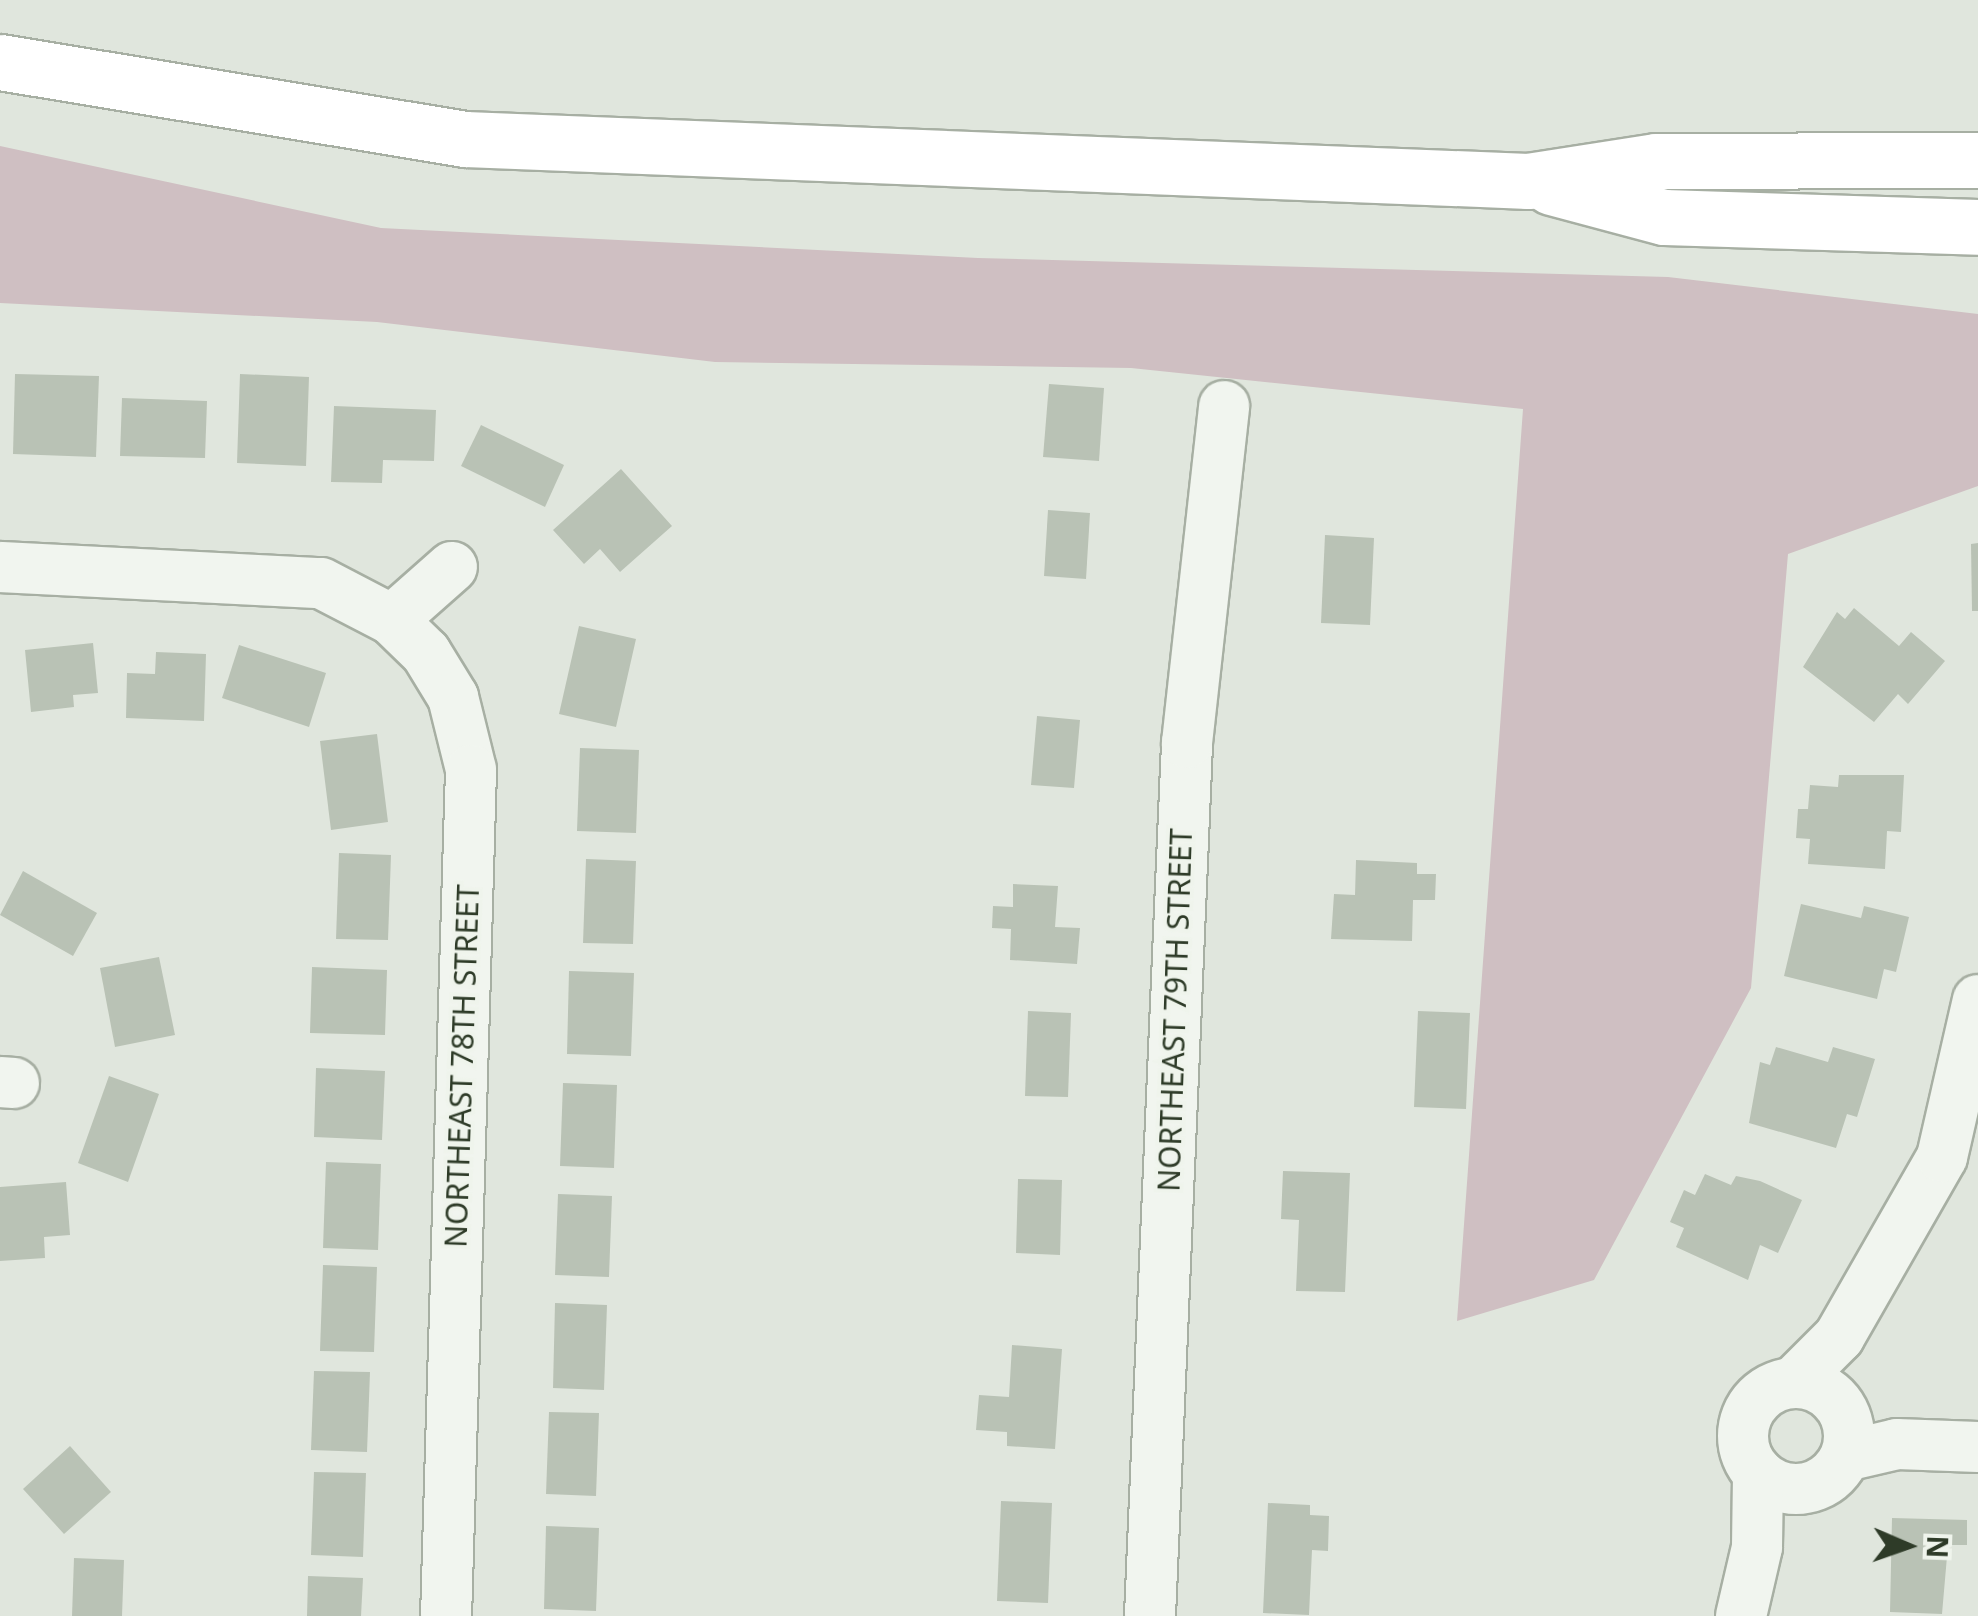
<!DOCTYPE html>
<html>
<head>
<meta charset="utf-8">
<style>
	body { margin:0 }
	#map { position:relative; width:1978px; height:1616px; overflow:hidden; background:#e0e6dd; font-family:"Noto Sans",sans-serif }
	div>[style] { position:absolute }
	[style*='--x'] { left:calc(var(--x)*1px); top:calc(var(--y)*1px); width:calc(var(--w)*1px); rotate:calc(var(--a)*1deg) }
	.green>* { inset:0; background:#cfbfc2 }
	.building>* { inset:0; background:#b9c2b5 }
	.roads { filter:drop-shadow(2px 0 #a7afa3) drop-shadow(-2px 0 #a7afa3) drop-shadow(0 2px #a7afa3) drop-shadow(0 -2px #a7afa3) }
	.minor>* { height:50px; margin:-25px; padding:0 25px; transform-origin:25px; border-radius:25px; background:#f1f5ef }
	.minor>.ring { margin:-25px; padding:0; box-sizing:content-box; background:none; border:50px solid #f1f5ef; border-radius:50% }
	.major>* { height:55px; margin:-27.5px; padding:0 27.5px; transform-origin:27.5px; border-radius:27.5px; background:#fff }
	span { translate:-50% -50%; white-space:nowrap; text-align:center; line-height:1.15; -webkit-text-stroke:8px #eff4ec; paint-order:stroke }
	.street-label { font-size:30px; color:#2e3b28 }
	.north { position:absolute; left:1858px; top:1496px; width:100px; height:100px; -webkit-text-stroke:8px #eff4ec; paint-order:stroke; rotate:92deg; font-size:28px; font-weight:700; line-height:40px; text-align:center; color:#2e3b28 }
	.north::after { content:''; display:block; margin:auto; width:35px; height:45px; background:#2e3b28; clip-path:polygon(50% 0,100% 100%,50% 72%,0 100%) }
</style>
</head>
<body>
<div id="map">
	<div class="green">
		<i style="clip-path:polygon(0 146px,381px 228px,978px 258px,1668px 277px,1978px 314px,1978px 486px,1788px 554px,1751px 988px,1594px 1280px,1457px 1321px,1523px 409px,1131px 368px,715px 362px,377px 322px,0 303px)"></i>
	</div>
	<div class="building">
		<i style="clip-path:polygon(15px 374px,99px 376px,96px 457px,13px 454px)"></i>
		<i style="clip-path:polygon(240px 374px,309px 377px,306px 466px,237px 463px)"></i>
		<i style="clip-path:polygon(1049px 384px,1104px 388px,1099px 461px,1043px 457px)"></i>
		<i style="clip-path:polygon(122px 398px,207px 401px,205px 458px,120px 456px)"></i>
		<i style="clip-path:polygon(334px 406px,436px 410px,434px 461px,383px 460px,382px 483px,331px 482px)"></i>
		<i style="clip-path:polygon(481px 425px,564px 465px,545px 507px,461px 466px)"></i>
		<i style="clip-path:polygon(621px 469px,672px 526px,620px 572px,600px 549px,584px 564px,553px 530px)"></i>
		<i style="clip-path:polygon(1048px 510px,1090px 513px,1086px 579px,1044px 576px)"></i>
		<i style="clip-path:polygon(1325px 535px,1374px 538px,1370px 625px,1321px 623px)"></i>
		<i style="clip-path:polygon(1978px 543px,1978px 611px,1972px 611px,1971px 544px)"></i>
		<i style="clip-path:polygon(1854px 608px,1899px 646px,1911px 632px,1945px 661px,1908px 704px,1898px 694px,1874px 722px,1803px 667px,1837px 612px,1845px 619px)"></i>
		<i style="clip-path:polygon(579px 626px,636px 639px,616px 727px,559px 714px)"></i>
		<i style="clip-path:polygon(93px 643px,98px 693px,73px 695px,74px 707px,31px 712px,25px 650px)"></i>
		<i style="clip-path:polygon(239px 645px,326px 673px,309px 727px,222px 698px)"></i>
		<i style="clip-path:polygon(156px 652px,206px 654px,204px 721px,126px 718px,127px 673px,155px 674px)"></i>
		<i style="clip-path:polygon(1037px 716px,1080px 720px,1074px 788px,1031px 785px)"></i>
		<i style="clip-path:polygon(377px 734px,388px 822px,331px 830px,320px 741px)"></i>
		<i style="clip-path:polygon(580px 748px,639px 750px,636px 833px,577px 831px)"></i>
		<i style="clip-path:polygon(1839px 775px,1904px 775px,1901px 832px,1887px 831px,1885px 869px,1808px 864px,1810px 839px,1796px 838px,1798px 809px,1808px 809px,1810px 785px,1838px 787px)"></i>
		<i style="clip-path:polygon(339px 853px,391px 855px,388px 940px,336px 939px)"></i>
		<i style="clip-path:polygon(586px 859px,636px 861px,633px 944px,583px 943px)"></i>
		<i style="clip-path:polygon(1356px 860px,1417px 863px,1417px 874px,1436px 874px,1435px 900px,1413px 900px,1412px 941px,1331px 939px,1334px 894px,1355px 895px)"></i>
		<i style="clip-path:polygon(23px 871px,97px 913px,73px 956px,0 915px)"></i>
		<i style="clip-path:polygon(1013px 884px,1058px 886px,1055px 927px,1080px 928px,1077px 964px,1010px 960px,1011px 929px,992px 928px,993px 906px,1013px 907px)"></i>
		<i style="clip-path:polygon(1801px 904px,1861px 918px,1864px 906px,1909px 917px,1896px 972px,1884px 969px,1877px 999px,1784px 976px)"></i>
		<i style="clip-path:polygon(159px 957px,175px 1035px,115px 1047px,100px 968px)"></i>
		<i style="clip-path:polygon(312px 967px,387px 970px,385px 1035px,310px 1033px)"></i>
		<i style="clip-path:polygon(569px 971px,634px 973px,631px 1056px,567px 1054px)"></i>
		<i style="clip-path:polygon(1028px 1011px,1071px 1013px,1068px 1097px,1025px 1096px)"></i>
		<i style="clip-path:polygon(1418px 1011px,1470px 1013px,1466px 1109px,1414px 1107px)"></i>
		<i style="clip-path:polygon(1776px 1047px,1828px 1062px,1833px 1047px,1875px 1059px,1857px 1117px,1847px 1114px,1836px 1148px,1749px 1123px,1760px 1062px,1770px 1065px)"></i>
		<i style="clip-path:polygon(316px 1068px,385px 1071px,382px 1140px,314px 1137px)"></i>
		<i style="clip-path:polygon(109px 1076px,159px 1094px,128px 1182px,78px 1163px)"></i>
		<i style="clip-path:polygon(563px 1083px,617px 1085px,614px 1168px,560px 1166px)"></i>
		<i style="clip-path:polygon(326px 1162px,381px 1164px,378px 1250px,323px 1248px)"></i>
		<i style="clip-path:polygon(1283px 1171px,1350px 1173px,1345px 1292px,1296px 1291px,1299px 1220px,1281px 1219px)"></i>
		<i style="clip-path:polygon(1705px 1174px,1731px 1185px,1736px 1176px,1760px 1181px,1802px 1200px,1778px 1253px,1760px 1245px,1748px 1280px,1676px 1247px,1684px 1228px,1670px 1222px,1684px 1190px,1695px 1195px)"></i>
		<i style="clip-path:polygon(1018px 1179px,1062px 1180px,1060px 1255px,1016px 1253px)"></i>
		<i style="clip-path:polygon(66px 1182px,70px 1235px,44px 1237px,45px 1258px,0 1261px,0 1187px)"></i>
		<i style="clip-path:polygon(558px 1194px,612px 1196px,609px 1277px,555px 1275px)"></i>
		<i style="clip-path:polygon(323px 1265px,377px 1267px,374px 1352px,320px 1351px)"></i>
		<i style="clip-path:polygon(555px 1303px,607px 1305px,604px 1390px,553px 1388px)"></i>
		<i style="clip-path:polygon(1012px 1345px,1062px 1349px,1055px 1449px,1007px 1446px,1007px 1432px,976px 1430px,979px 1395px,1009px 1397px)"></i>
		<i style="clip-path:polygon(314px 1371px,370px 1372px,367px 1452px,311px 1450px)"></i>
		<i style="clip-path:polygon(549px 1412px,599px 1413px,596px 1496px,546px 1494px)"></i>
		<i style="clip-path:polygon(70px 1446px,111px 1492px,64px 1534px,23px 1489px)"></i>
		<i style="clip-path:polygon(314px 1472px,366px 1473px,363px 1557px,311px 1555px)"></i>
		<i style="clip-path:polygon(1001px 1501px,1052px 1503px,1048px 1603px,997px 1601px)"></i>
		<i style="clip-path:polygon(1268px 1503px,1310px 1505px,1310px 1515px,1329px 1516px,1328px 1551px,1312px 1550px,1309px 1615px,1263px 1613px)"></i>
		<i style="clip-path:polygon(1892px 1518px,1967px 1520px,1967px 1545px,1948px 1545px,1942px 1614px,1890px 1612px)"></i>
		<i style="clip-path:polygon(546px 1526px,599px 1528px,596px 1611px,544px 1609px)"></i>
		<i style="clip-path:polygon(74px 1558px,124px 1560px,122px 1616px,72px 1616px)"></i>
		<i style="clip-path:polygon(308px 1576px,363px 1578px,361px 1616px,307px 1616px)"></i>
	</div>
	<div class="roads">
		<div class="minor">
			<i style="--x:0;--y:567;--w:321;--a:2.9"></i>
			<i style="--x:321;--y:583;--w:80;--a:27.5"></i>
			<i style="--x:392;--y:620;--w:47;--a:44.1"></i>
			<i style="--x:426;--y:653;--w:52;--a:58.5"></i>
			<i style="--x:453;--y:697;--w:75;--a:76.1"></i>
			<i style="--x:471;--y:770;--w:846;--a:91.69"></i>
			<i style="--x:392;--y:620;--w:80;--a:-41.5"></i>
			<i style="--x:0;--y:1082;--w:14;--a:4"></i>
			<i style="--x:1794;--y:1382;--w:64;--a:-45"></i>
			<i style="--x:1839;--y:1337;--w:207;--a:-60.2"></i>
			<i style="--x:1942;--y:1157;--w:161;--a:-77.1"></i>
			<i class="ring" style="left:1743px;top:1383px;width:56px;height:56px"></i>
			<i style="--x:1846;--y:1456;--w:52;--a:-13.2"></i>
			<i style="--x:1897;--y:1444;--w:81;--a:2.1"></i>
			<i style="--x:1150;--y:1616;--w:874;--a:-87.57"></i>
			<i style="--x:1187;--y:743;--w:339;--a:-83.7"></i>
			<i style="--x:1741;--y:1616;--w:71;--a:-76.9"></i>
			<i style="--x:1757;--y:1547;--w:74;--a:-89.2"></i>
		</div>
		<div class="major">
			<i style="--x:0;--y:62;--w:471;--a:9.4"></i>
			<i style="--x:465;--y:139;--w:1064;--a:2.26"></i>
			<i style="--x:1528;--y:181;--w:130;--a:-8.9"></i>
			<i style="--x:1656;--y:161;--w:322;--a:-0.2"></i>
			<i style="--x:1551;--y:187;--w:117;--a:14.9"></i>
			<i style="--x:1664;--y:217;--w:314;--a:1.8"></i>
		</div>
	</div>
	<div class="street-label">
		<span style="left:1175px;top:1010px;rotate:-88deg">NORTHEAST 79TH STREET</span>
		<span style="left:462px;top:1066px;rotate:-88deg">NORTHEAST 78TH STREET</span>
	</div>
	<div class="north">N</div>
</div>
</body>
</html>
